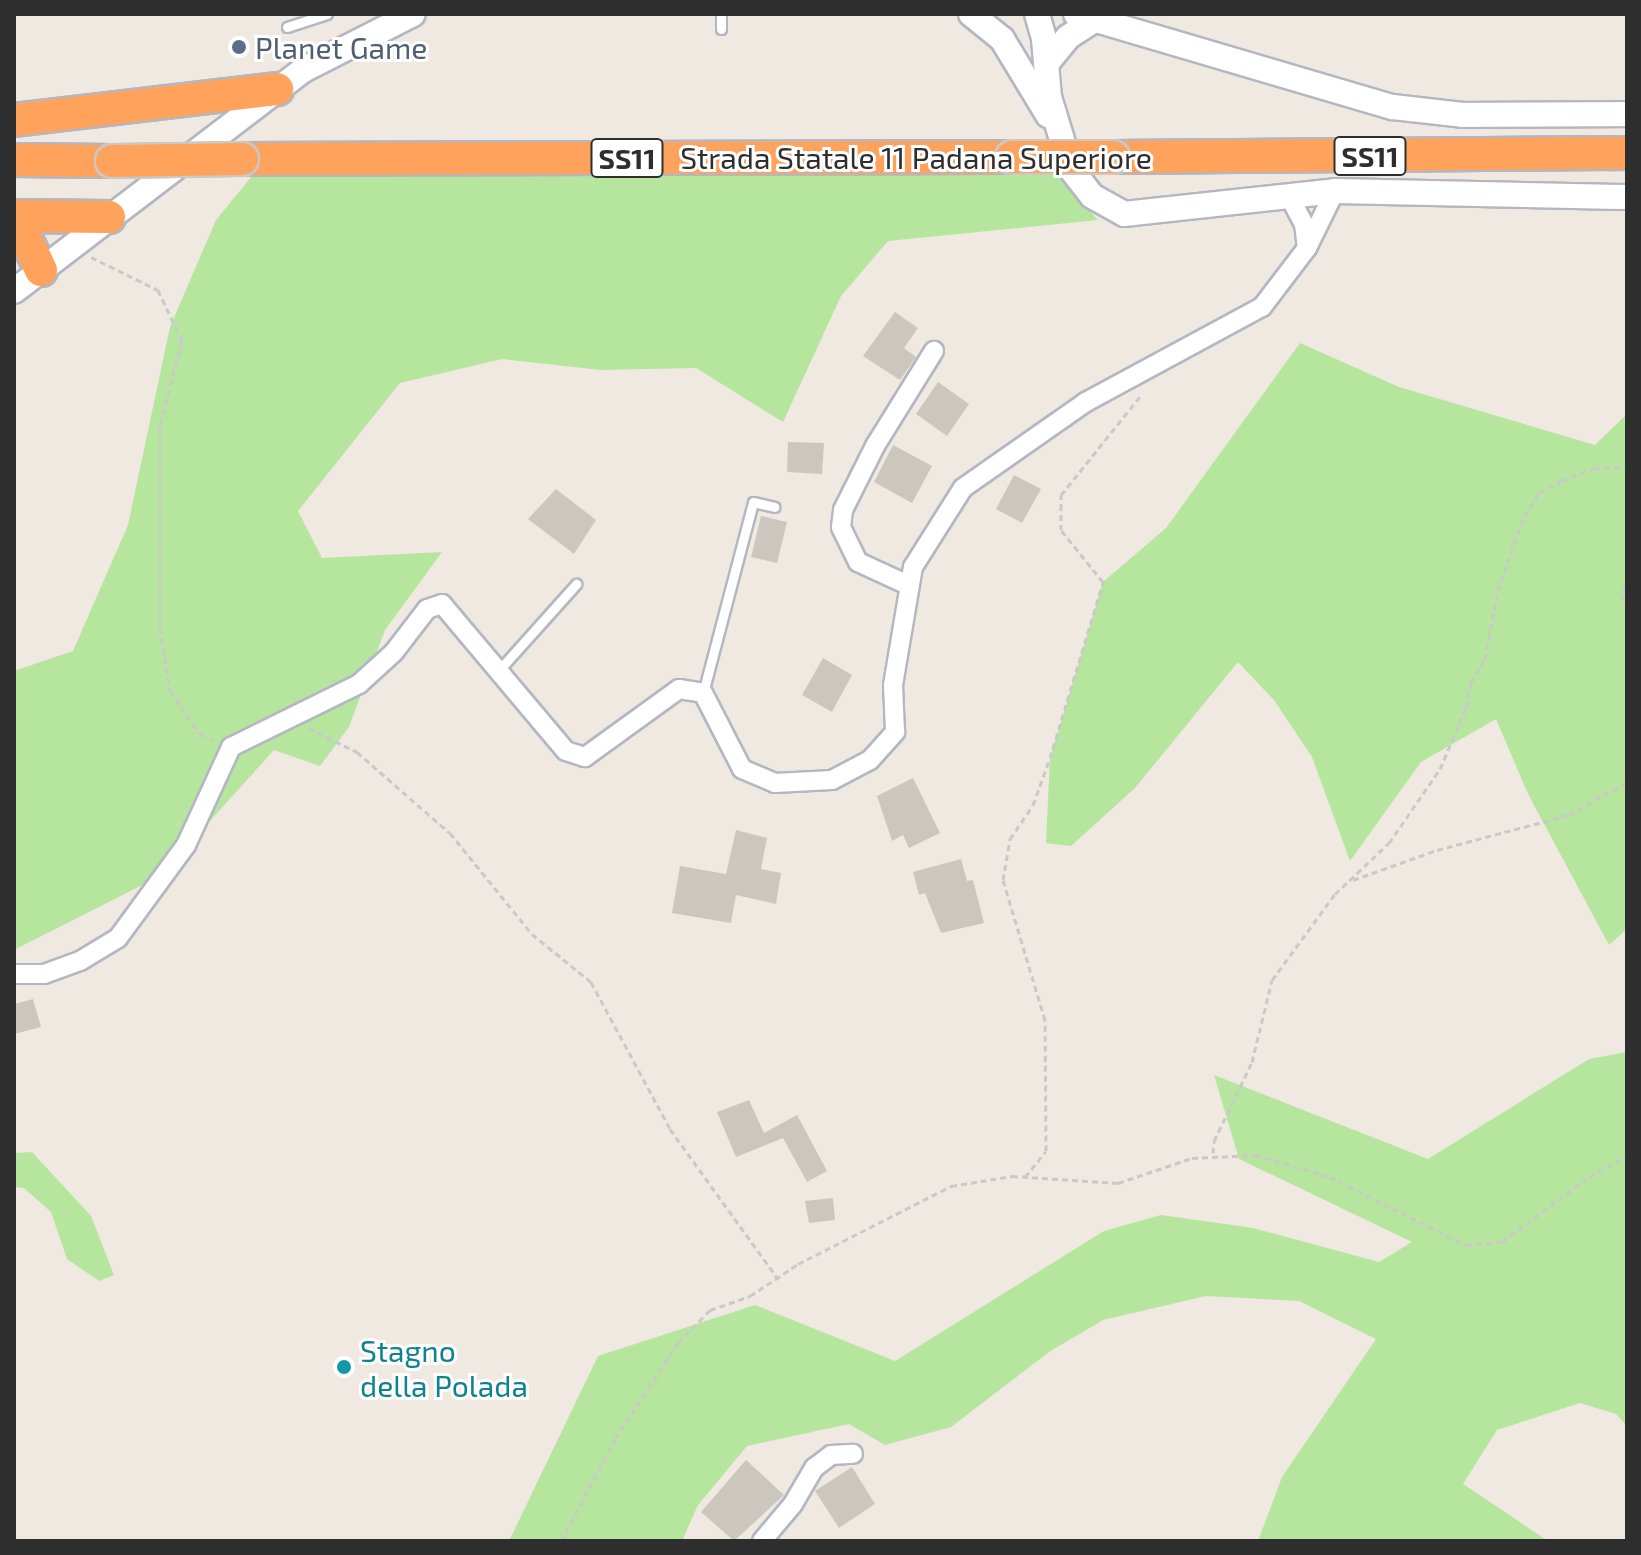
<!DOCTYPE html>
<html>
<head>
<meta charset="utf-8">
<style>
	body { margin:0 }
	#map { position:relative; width:1641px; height:1555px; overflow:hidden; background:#efe9e1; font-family:"Exo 2",sans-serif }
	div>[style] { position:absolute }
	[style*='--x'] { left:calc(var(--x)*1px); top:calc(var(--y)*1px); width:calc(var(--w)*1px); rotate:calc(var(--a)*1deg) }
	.green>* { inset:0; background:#b6e59e }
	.building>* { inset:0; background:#cbc7bf }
	.path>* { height:3px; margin-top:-1.5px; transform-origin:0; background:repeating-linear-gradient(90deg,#c9c9c9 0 6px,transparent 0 10px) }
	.roads { filter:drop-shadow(2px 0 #b4b7c1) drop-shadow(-2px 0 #b4b7c1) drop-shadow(0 2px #b4b7c1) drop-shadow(0 -2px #b4b7c1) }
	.lane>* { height:9px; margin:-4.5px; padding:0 4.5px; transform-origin:4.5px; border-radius:4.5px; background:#fff }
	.street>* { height:18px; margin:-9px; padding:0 9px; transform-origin:9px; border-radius:9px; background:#fff }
	.secondary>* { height:24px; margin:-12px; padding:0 12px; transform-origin:12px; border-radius:12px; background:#fff }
	.highway>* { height:32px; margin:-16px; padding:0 16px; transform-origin:16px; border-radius:16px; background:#ffa35c }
	.bridges { filter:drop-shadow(2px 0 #c9c9c9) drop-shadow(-2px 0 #c9c9c9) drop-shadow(0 2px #c9c9c9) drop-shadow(0 -2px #c9c9c9) }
	.highway-bridge>* { height:32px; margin:-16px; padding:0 16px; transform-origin:16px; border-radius:16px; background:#ffa35c }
	.dots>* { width:22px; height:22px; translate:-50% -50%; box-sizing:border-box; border:4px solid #fff; border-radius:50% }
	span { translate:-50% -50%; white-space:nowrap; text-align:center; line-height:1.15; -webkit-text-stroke:6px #fff; paint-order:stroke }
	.shield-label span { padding:2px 6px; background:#fff; border:2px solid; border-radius:6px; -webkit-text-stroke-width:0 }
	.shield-label { font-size:28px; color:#2e2e2e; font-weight:700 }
	.service-label { font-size:30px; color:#4e5e75 }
	.left { translate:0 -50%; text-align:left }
	.street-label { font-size:30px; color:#2e2e2e }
	.culture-label { font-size:30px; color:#0d838f }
	.frame { position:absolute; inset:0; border:16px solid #2e2e2e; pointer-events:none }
</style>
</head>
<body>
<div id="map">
	<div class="green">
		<i style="clip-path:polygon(604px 165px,1052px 171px,1098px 220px,888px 241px,841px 296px,783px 422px,696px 368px,601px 370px,502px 359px,400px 383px,298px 511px,322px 558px,442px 552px,385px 630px,349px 727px,320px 766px,274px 750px,160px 876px,14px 950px,14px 671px,73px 651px,128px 525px,170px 327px,216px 220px,252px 176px)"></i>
		<i style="clip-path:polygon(1300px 343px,1399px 387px,1595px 445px,1627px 414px,1627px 929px,1609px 945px,1528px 794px,1496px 719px,1421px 762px,1350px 861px,1312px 757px,1274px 700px,1238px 662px,1135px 788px,1071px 846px,1046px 843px,1050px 758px,1103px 582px,1166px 528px)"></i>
		<i style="clip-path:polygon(1627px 1052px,1627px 1426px,1616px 1414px,1580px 1403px,1497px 1430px,1463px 1484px,1548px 1541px,1258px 1541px,1282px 1477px,1376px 1339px,1299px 1301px,1206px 1296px,1103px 1320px,1049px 1352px,951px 1427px,885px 1445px,849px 1424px,747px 1446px,698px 1505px,682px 1541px,509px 1541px,598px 1356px,755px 1305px,895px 1361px,1104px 1231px,1161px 1215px,1253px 1228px,1379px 1262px,1412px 1242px,1239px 1159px,1214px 1075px,1428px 1159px,1589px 1059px)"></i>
		<i style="clip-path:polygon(32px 1152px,91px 1216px,114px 1275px,99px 1281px,67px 1259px,51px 1212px,24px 1188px,14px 1187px,14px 1153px)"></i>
	</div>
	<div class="building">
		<i style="clip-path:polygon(895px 312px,918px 328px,904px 348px,916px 357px,900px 380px,863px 356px)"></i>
		<i style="clip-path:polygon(938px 382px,969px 404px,947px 436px,916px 414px)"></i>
		<i style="clip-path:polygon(788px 442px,824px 443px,822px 474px,787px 472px)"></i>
		<i style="clip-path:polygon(893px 445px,932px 466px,912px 503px,874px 482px)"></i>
		<i style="clip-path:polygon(1014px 475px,1041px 489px,1022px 523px,996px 509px)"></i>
		<i style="clip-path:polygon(556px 489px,596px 520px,574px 554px,528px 519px)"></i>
		<i style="clip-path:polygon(761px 516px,787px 522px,777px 563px,751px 557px)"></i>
		<i style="clip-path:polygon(823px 658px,852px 675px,832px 712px,802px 695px)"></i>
		<i style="clip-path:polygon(913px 778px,940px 833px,909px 848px,903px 835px,892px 841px,877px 796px)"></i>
		<i style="clip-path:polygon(736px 830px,767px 838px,761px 869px,781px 873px,776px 904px,736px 895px,731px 923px,672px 913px,680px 866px,726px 874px)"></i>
		<i style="clip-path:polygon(961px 859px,967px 881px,973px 880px,984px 923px,941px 933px,925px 893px,919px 895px,913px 872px)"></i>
		<i style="clip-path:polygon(33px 999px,41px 1027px,14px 1034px,14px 1004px)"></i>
		<i style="clip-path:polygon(749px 1100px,764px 1133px,797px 1115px,827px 1171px,807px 1182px,783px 1138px,736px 1157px,717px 1112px)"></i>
		<i style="clip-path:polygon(833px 1198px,835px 1220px,809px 1223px,805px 1201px)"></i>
		<i style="clip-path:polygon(746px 1460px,784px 1495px,734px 1541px,701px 1512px)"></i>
		<i style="clip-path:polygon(852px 1467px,875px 1504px,839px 1528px,815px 1491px)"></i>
	</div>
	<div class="path">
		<i style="--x:91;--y:257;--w:75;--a:26.2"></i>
		<i style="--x:158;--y:290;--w:56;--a:64.8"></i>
		<i style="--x:182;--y:341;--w:87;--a:104.7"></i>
		<i style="--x:160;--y:425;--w:203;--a:90"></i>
		<i style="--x:160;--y:628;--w:64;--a:81"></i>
		<i style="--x:170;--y:691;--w:52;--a:55.1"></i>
		<i style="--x:200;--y:734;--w:14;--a:25"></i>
		<i style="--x:1627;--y:587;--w:9;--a:131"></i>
		<i style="--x:1621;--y:594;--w:13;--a:63"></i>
		<i style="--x:308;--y:728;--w:55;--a:26.1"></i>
		<i style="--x:357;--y:752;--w:123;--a:41.1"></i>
		<i style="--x:450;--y:833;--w:130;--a:50.9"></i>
		<i style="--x:532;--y:934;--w:76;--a:39.1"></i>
		<i style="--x:591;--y:982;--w:167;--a:61.7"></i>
		<i style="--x:670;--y:1129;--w:185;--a:54.2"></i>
		<i style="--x:1353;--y:880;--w:89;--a:-19.7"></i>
		<i style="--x:1437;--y:850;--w:137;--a:-14.9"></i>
		<i style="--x:1569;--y:815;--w:67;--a:-29.6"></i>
		<i style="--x:1213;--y:1153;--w:12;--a:-85"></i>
		<i style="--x:1214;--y:1141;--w:88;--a:-64.3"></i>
		<i style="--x:1252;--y:1062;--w:84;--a:-76.3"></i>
		<i style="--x:1272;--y:980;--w:107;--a:-53.8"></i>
		<i style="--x:1335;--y:894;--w:74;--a:-43.4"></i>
		<i style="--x:1389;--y:843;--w:90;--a:-55.4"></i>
		<i style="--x:1440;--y:769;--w:66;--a:-66.9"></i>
		<i style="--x:1466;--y:708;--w:25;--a:-79"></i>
		<i style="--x:1471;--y:683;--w:28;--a:-60"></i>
		<i style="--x:1485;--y:659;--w:69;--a:-79.2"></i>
		<i style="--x:1498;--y:591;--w:79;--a:-70.9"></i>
		<i style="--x:1524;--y:516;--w:27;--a:-57"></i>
		<i style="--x:1539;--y:493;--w:26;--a:-28"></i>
		<i style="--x:1562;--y:481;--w:35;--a:-22"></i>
		<i style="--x:1594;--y:468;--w:33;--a:-3"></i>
		<i style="--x:1025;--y:1177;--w:33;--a:-51"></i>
		<i style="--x:1046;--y:1151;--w:131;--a:-90.4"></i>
		<i style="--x:1045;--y:1020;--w:146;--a:-106.7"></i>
		<i style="--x:1003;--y:880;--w:42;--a:-80.3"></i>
		<i style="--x:1010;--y:839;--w:41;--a:-55.9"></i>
		<i style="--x:1033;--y:805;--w:50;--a:-70.1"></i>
		<i style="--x:1050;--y:758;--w:184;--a:-73.2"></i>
		<i style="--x:1103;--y:582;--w:67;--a:-128.9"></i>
		<i style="--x:1061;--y:530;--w:35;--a:-90"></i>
		<i style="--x:1061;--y:495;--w:129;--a:-51.3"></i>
		<i style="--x:561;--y:1541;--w:115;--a:-62.1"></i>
		<i style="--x:615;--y:1439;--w:115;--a:-56.7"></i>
		<i style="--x:678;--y:1343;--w:46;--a:-45.9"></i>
		<i style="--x:710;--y:1310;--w:42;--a:-19.3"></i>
		<i style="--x:750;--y:1296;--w:58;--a:-33.7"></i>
		<i style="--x:798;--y:1264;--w:172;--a:-27"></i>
		<i style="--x:951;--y:1186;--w:62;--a:-9.3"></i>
		<i style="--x:1012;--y:1176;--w:106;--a:3.8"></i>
		<i style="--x:1118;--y:1183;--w:78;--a:-18.7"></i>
		<i style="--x:1192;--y:1158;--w:63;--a:-2.7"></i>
		<i style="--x:1255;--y:1155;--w:78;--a:16.3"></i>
		<i style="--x:1330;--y:1177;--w:152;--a:26.6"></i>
		<i style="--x:1466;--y:1245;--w:36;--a:-5"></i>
		<i style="--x:1502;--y:1242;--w:109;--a:-36.8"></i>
		<i style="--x:1589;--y:1177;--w:43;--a:-28.9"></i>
	</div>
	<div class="roads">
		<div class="lane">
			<i style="--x:721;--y:14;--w:15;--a:90"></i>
			<i style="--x:287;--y:27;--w:42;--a:-18"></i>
			<i style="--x:501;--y:668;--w:113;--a:-48.2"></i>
			<i style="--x:703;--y:693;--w:197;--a:-75.3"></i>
			<i style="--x:753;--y:502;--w:22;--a:13"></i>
		</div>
		<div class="street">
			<i style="--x:1289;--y:196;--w:32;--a:62"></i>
			<i style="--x:1304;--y:224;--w:24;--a:83"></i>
			<i style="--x:908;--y:585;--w:55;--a:-155.3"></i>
			<i style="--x:858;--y:562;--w:39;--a:-116"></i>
			<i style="--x:841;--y:527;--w:17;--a:-83"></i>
			<i style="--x:843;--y:510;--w:72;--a:-63.4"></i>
			<i style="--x:875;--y:446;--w:112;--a:-58.2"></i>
			<i style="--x:14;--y:974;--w:30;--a:0"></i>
			<i style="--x:44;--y:974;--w:38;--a:-20"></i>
			<i style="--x:80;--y:961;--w:44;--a:-31.2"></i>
			<i style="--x:118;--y:938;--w:115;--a:-53.8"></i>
			<i style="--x:186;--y:845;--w:108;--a:-65.3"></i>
			<i style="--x:231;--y:747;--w:143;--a:-26.2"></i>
			<i style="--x:359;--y:684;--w:47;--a:-42.4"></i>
			<i style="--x:394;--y:652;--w:54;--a:-52.5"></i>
			<i style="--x:427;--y:609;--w:16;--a:-18"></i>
			<i style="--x:442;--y:604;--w:192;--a:49.9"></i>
			<i style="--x:566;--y:751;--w:20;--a:18"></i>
			<i style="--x:585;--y:757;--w:116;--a:-35.9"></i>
			<i style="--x:679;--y:689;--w:24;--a:9"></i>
			<i style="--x:703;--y:693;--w:85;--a:62.8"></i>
			<i style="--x:742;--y:769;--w:36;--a:23"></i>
			<i style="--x:775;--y:783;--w:57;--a:-3"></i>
			<i style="--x:832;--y:780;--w:43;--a:-27.8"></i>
			<i style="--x:870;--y:760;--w:38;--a:-48"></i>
			<i style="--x:895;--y:732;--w:47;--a:-92.4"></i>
			<i style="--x:893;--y:685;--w:120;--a:-80.4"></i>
			<i style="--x:913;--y:567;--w:93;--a:-57.7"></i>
			<i style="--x:963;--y:488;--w:150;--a:-35"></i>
			<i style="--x:1086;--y:402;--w:200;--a:-28.4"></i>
			<i style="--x:1262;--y:307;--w:74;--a:-52.7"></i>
			<i style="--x:1307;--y:248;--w:64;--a:-63.8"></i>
			<i style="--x:762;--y:1541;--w:48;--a:-50"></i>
			<i style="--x:793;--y:1504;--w:42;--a:-59.7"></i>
			<i style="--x:814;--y:1468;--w:21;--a:-37"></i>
			<i style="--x:831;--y:1455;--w:22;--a:-3"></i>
		</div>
		<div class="secondary">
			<i style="--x:971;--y:14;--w:40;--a:39"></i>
			<i style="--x:1002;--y:39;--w:89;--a:58.8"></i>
			<i style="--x:1037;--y:14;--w:26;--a:74"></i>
			<i style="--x:1044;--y:39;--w:58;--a:85.1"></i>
			<i style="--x:1049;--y:97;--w:75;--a:73"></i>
			<i style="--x:1071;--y:169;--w:34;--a:52"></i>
			<i style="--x:1092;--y:196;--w:37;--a:29"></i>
			<i style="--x:1124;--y:214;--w:212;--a:-6.2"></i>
			<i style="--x:1335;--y:191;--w:292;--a:1.2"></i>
			<i style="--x:1076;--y:14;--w:330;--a:16.4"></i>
			<i style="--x:1393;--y:107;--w:70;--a:6.5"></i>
			<i style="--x:1463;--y:115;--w:164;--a:-0.3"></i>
			<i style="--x:1047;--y:63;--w:33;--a:-51"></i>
			<i style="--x:1068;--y:37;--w:31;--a:-33"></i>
			<i style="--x:14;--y:291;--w:364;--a:-37.4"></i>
			<i style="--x:303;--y:70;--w:123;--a:-27"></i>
		</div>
		<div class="highway">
			<i style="--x:14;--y:120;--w:265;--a:-6.7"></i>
			<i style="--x:1113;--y:157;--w:514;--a:-0.45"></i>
			<i style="--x:242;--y:159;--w:770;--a:-0.15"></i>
			<i style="--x:14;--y:160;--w:98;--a:0.6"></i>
			<i style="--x:14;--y:216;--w:95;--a:0.6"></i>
			<i style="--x:15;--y:216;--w:60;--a:64.3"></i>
		</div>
	</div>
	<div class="bridges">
		<div class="highway-bridge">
			<i style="--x:1012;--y:157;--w:101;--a:0"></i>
			<i style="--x:112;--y:161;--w:130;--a:-0.9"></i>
		</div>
	</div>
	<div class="dots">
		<i style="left:239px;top:47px;background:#5c6f8a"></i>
		<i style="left:344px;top:1367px;background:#0f9aa8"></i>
	</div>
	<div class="shield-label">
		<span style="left:1370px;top:156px">SS11</span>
		<span style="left:627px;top:158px">SS11</span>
	</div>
	<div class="service-label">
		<span class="left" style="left:255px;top:47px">Planet Game</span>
	</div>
	<div class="street-label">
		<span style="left:916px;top:157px">Strada Statale 11 Padana Superiore</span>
	</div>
	<div class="culture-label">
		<span class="left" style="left:360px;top:1367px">Stagno<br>della Polada</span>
	</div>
	<div class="frame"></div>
</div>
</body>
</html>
